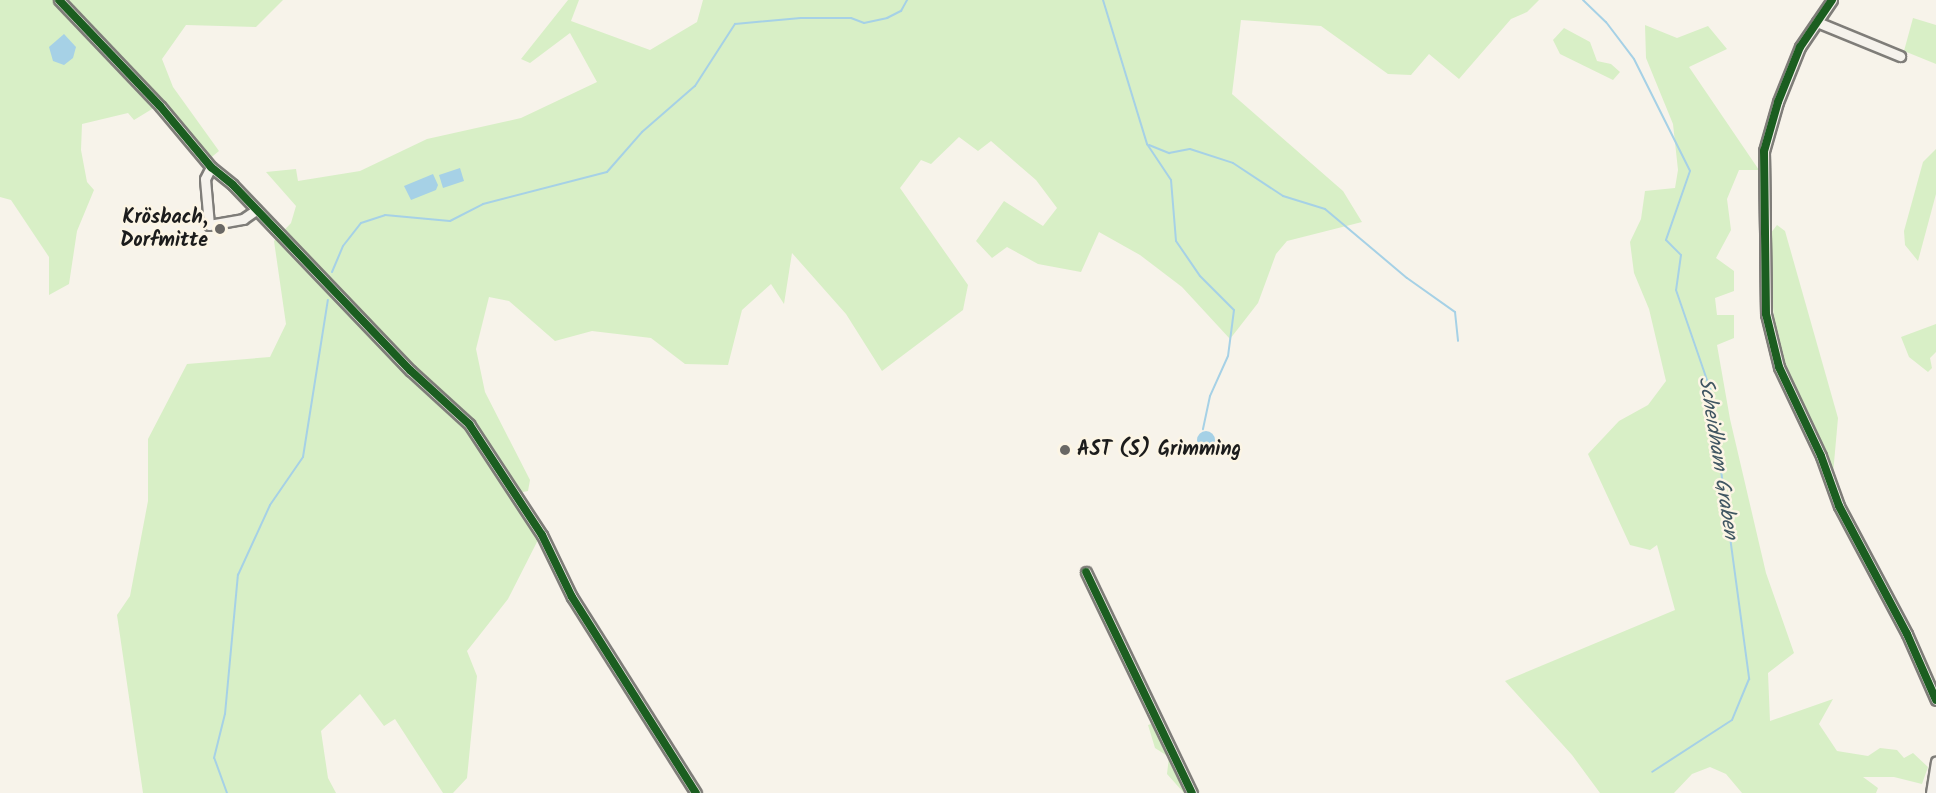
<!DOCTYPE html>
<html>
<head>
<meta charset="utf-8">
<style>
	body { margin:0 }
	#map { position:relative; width:1936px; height:793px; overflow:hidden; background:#f7f3ea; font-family:Kalam,sans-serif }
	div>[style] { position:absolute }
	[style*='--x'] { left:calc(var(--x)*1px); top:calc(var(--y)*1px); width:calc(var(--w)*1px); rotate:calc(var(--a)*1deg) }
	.green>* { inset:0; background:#d8efc6 }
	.water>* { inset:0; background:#a6d1e6 }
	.round { border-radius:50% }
	.stream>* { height:2px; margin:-1px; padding:0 1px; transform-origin:1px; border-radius:1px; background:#a6d1e6 }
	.roads { filter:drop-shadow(2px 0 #7f7d79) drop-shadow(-2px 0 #7f7d79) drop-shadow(0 2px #7f7d79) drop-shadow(0 -2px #7f7d79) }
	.minor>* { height:9px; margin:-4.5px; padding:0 4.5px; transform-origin:4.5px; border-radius:4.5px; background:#f5f2ec }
	.cycleway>* { height:8px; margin:-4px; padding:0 4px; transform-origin:4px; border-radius:4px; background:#1b5e20 }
	.dots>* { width:16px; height:16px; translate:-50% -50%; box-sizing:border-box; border:3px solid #fcf5e5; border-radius:50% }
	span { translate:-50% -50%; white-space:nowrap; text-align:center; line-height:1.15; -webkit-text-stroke:5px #fcf5e5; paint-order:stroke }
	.poi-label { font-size:20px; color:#1c1c1c; font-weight:700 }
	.right { translate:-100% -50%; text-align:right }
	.left { translate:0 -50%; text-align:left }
	.water-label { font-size:21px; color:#405662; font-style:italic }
</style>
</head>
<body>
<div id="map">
	<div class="green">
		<i style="clip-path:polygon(0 0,54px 0,157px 106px,134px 120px,128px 113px,82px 124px,81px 150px,87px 182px,94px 190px,77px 231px,69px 284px,49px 295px,49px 257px,11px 200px,0 197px)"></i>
		<i style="clip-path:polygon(63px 0,283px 0,256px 27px,186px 25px,162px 59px,173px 87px,219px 151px,208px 160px)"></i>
		<i style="clip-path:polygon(568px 0,579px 0,571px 21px,650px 50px,697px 22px,703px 0,1539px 0,1527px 12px,1511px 19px,1459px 79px,1429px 54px,1411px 75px,1388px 74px,1321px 26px,1241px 20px,1232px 94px,1343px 191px,1362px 222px,1287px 241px,1276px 254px,1258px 303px,1230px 339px,1182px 287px,1140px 255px,1099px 232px,1081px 272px,1038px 264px,1007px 247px,992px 258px,976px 241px,1004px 201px,1043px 226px,1057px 208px,1036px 180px,991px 141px,978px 151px,959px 137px,931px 164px,921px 160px,900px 188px,968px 285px,963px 310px,882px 371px,846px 314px,792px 253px,784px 304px,771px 284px,742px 310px,728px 365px,685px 364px,651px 338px,592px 331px,555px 341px,509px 301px,489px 297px,476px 349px,485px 392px,530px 480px,528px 491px,518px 493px,540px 536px,508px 599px,467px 651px,477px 676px,467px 778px,453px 793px,443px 793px,395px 719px,384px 726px,360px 694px,321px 731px,328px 778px,336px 793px,143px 793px,117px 615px,130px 596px,148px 501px,148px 439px,187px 364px,270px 357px,286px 324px,274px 241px,291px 223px,296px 206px,266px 172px,296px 169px,298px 181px,360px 171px,427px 139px,521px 118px,597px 82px,570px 33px,530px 63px,521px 59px)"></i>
		<i style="clip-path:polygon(1913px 18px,1936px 25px,1936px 64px,1904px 51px)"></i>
		<i style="clip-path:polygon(1645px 25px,1677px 38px,1708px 26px,1727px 49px,1689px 67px,1759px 170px,1739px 170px,1727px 199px,1731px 230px,1716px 258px,1734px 271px,1734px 291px,1715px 298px,1717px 315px,1734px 315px,1734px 338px,1717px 345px,1730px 419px,1766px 573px,1794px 653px,1768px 673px,1770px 721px,1833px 699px,1819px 724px,1837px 751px,1868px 756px,1880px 748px,1897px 750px,1904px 758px,1913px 753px,1928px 767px,1922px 784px,1894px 777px,1863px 777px,1878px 788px,1876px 793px,1742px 793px,1726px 774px,1710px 767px,1692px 774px,1674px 793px,1600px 793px,1572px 755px,1505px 681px,1675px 610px,1657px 545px,1650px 550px,1630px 545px,1588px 454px,1619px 421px,1648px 405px,1666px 381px,1649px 309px,1634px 273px,1630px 242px,1641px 219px,1645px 191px,1675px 188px,1678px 170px,1673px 124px,1646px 58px)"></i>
		<i style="clip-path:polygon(1564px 28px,1590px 42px,1597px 61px,1611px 64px,1620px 72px,1613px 80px,1560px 54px,1553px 40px)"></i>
		<i style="clip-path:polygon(1936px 149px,1936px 194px,1918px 261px,1905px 245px,1904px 231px,1923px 162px)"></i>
		<i style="clip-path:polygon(1777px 225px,1785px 231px,1838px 418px,1833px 474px,1784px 368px,1774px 318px,1767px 238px)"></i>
		<i style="clip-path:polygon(1936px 324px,1936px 352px,1930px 358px,1932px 368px,1928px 372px,1909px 357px,1901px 337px)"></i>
		<i style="clip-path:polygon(1163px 720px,1179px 759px,1196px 786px,1192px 793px,1184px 793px,1167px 774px,1169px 757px,1155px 748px,1148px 725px)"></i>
	</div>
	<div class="water">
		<i style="clip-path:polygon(64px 34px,76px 47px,73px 58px,64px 65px,53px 61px,49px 47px)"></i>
		<i style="clip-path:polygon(460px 168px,464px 181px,443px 188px,439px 175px)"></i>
		<i style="clip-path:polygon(433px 174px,438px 185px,436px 190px,411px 200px,404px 186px)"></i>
		<i class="round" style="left:1197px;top:431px;width:18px;height:18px"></i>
	</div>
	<div class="stream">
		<i style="--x:1103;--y:0;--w:151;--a:73"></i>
		<i style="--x:1147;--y:144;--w:43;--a:56.3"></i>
		<i style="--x:1171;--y:180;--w:61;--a:85.3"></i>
		<i style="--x:1176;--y:241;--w:42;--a:55.6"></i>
		<i style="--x:1200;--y:276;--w:48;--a:45"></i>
		<i style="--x:1234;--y:310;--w:46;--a:97.4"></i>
		<i style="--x:1228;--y:356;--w:44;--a:114.2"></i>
		<i style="--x:1210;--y:396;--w:34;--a:102"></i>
		<i style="--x:1583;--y:0;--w:32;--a:44"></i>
		<i style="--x:1606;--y:22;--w:46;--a:52.9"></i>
		<i style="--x:1634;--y:59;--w:125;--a:63.4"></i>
		<i style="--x:1690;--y:171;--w:73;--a:109.2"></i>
		<i style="--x:1666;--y:240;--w:21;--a:45"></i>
		<i style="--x:1681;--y:255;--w:35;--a:98"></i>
		<i style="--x:1676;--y:290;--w:105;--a:71"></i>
		<i style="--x:1710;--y:389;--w:293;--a:82.3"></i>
		<i style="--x:1749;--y:679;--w:44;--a:112.5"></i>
		<i style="--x:1732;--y:720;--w:95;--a:147"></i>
		<i style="--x:1149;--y:145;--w:22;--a:22"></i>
		<i style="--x:1169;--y:153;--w:21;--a:-11"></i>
		<i style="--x:1190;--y:149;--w:45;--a:18"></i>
		<i style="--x:1233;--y:163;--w:60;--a:33.4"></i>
		<i style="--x:1283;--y:196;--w:44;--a:17.2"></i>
		<i style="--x:1325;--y:209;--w:107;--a:40.1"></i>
		<i style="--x:1407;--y:278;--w:59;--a:35.3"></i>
		<i style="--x:1455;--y:312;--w:29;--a:84"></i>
		<i style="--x:332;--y:272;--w:28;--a:-67"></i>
		<i style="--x:343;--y:246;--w:29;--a:-52"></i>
		<i style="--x:361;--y:223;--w:25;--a:-18"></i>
		<i style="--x:385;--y:215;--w:65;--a:5.3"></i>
		<i style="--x:450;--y:221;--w:37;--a:-27"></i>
		<i style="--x:483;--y:204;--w:128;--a:-14.5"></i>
		<i style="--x:607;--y:172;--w:53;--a:-48.8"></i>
		<i style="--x:642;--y:132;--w:70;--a:-41"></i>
		<i style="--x:695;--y:86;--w:74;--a:-57.2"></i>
		<i style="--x:735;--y:24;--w:66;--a:-5.2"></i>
		<i style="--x:801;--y:18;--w:50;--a:0"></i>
		<i style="--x:851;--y:18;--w:14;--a:21"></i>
		<i style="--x:864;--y:23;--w:24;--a:-12"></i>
		<i style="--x:887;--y:18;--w:16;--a:-27"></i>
		<i style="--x:901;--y:11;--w:13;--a:-61"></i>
		<i style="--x:227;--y:793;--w:37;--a:-110"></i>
		<i style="--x:214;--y:758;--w:45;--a:-76"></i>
		<i style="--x:225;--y:714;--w:140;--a:-84.7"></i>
		<i style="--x:238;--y:575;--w:77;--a:-65.4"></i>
		<i style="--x:270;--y:505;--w:58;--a:-55.5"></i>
		<i style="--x:303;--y:457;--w:159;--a:-81"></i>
	</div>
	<div class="roads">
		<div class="minor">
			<i style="--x:59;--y:0;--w:146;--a:46.4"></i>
			<i style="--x:160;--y:106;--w:80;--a:50.1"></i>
			<i style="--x:211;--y:167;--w:28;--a:39"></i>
			<i style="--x:233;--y:185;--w:257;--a:46.3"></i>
			<i style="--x:411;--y:371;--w:79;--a:42.4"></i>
			<i style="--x:469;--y:424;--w:133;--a:56.7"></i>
			<i style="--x:542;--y:535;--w:69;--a:64.2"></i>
			<i style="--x:572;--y:597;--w:232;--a:57.7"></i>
			<i style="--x:1832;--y:0;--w:57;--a:124.2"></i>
			<i style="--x:1800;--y:47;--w:59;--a:111.8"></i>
			<i style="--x:1778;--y:102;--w:51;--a:105.9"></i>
			<i style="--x:1764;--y:151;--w:163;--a:89.3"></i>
			<i style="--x:1766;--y:314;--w:55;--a:76.2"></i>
			<i style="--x:1779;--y:367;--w:98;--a:64.7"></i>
			<i style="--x:1821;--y:456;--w:53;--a:70.2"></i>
			<i style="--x:1839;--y:506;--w:145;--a:62"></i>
			<i style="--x:1907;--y:634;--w:72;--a:66.3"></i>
			<i style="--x:1817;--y:22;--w:90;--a:22.3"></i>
			<i style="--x:211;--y:167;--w:13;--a:117"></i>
			<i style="--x:205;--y:179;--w:46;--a:85"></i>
			<i style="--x:209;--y:225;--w:35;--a:-10"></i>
			<i style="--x:243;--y:219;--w:16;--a:-35"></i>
			<i style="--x:1086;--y:572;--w:245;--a:64.4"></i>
			<i style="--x:1931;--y:793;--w:32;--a:-81"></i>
		</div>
	</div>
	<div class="cycleway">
		<i style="--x:59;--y:0;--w:146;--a:46.4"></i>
		<i style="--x:160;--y:106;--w:80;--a:50.1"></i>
		<i style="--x:211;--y:167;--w:28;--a:39"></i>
		<i style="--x:233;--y:185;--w:257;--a:46.3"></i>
		<i style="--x:411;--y:371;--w:79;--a:42.4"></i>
		<i style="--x:469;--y:424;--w:133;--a:56.7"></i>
		<i style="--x:542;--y:535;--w:69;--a:64.2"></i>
		<i style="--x:572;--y:597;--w:232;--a:57.7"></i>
		<i style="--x:1832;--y:0;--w:57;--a:124.2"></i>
		<i style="--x:1800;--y:47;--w:59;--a:111.8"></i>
		<i style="--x:1778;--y:102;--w:51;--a:105.9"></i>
		<i style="--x:1764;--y:151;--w:163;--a:89.3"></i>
		<i style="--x:1766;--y:314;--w:55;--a:76.2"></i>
		<i style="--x:1779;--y:367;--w:98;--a:64.7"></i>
		<i style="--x:1821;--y:456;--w:53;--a:70.2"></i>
		<i style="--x:1839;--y:506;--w:145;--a:62"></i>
		<i style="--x:1907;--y:634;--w:72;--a:66.3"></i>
		<i style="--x:1086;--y:572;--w:245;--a:64.4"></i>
	</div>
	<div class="dots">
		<i style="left:220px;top:229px;background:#696764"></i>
		<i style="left:1065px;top:450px;background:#696764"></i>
	</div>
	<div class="poi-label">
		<span class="right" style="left:208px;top:230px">Krösbach,<br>Dorfmitte</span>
		<span class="left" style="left:1077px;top:450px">AST (S) Grimming</span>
	</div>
	<div class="water-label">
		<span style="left:1717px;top:458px;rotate:81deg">Scheidham Graben</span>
	</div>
</div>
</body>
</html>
